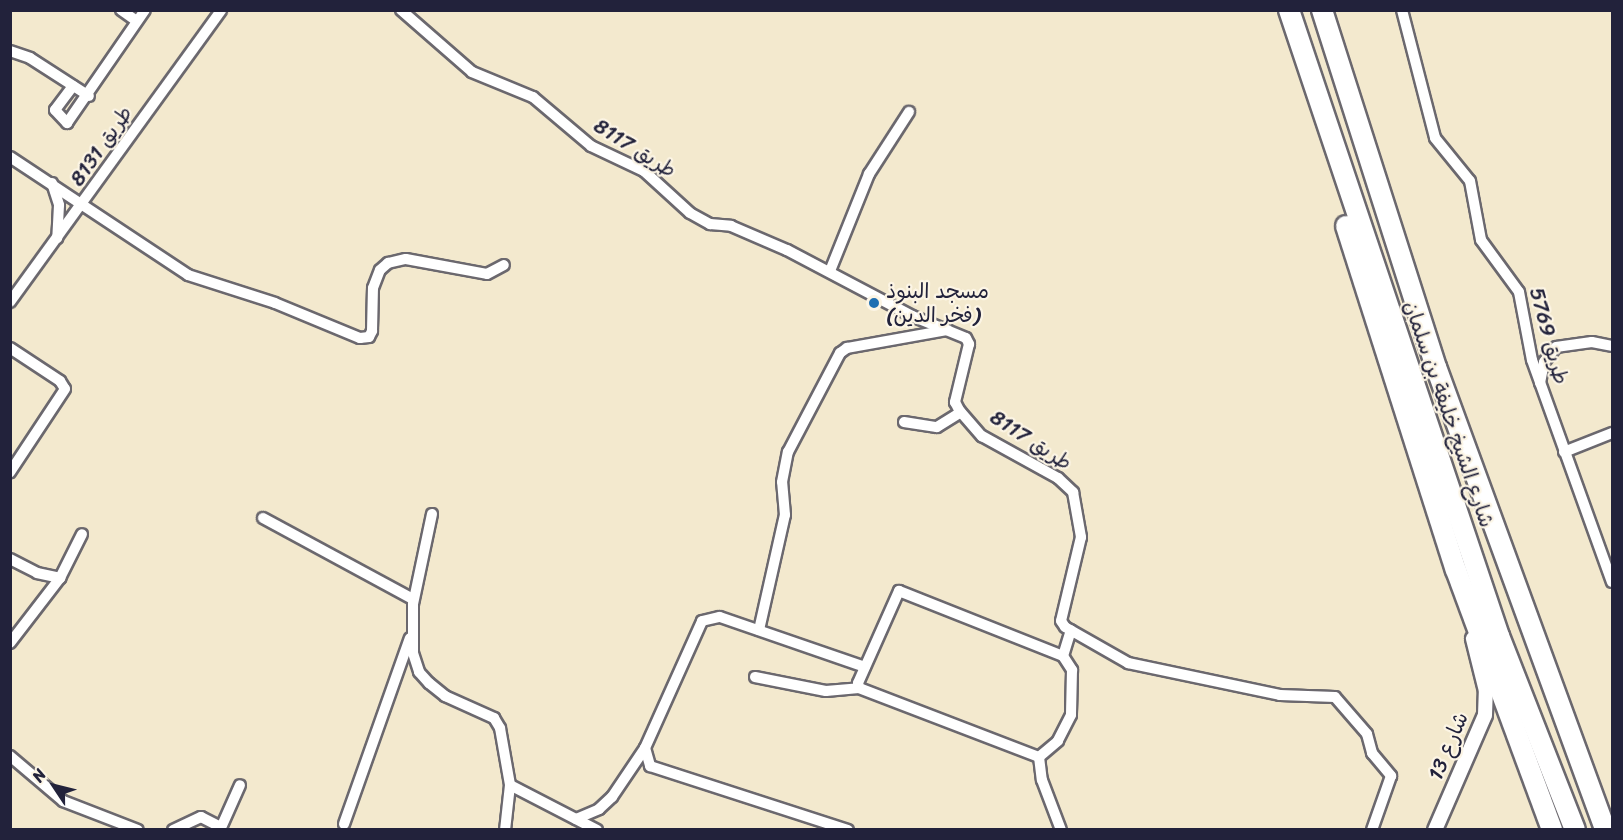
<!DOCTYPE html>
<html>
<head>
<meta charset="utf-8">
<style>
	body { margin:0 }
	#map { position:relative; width:1623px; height:840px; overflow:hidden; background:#f3e9ce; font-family:Sriracha,"Playpen Sans Arabic",sans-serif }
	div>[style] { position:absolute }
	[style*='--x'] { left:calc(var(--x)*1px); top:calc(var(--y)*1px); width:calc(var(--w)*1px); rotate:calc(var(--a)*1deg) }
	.roads { filter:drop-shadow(2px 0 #6b686e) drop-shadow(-2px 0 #6b686e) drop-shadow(0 2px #6b686e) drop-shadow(0 -2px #6b686e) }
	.minor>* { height:10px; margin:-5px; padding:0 5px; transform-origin:5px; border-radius:5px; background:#fff }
	.tertiary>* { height:14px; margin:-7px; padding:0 7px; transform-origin:7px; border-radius:7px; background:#fff }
	.motorway>* { height:20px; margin:-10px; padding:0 10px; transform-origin:10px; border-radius:10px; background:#fff }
	.dots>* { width:16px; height:16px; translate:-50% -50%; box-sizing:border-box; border:3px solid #fcf5e5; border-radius:50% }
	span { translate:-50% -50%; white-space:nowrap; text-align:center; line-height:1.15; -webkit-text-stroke:4.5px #fcf5e5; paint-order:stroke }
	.street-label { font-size:21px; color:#22223b }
	.poi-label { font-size:21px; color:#22223b }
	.left { translate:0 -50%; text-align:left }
	.frame { position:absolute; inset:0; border:12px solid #22223b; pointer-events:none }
	.north { position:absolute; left:24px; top:756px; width:60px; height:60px; -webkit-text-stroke:4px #fcf5e5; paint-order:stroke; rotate:305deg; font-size:16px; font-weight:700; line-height:24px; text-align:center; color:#22223b }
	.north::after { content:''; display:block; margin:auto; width:21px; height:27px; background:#22223b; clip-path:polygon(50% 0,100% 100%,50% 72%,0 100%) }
</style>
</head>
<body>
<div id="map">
	<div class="roads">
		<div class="minor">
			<i style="--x:121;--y:10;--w:19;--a:35"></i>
			<i style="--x:401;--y:10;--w:94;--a:41.1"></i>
			<i style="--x:472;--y:72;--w:66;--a:22.3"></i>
			<i style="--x:533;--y:97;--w:76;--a:40.2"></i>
			<i style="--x:591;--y:146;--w:59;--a:25.3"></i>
			<i style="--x:644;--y:171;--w:62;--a:42.4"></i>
			<i style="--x:690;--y:213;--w:23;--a:29"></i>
			<i style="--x:710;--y:224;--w:21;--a:5"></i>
			<i style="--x:731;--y:226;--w:61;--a:23.2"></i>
			<i style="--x:787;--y:250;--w:141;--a:27.8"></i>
			<i style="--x:912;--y:316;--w:58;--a:22.2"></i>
			<i style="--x:966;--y:338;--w:7;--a:63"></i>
			<i style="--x:969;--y:344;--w:60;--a:103.6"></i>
			<i style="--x:955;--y:402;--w:9;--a:63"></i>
			<i style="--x:959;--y:410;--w:35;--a:49"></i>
			<i style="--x:982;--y:436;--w:87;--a:28.9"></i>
			<i style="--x:1058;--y:478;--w:21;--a:43"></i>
			<i style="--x:1073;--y:492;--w:46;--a:79.9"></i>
			<i style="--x:1081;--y:537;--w:86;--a:103.4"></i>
			<i style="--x:1061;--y:621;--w:7;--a:56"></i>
			<i style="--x:1065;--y:627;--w:73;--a:29.7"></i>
			<i style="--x:1128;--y:663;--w:155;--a:11.9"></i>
			<i style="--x:1280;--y:695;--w:55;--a:2.1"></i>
			<i style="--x:1335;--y:697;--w:49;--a:49.1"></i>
			<i style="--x:1367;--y:734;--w:20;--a:75"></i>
			<i style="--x:1372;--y:753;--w:30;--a:50"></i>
			<i style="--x:1391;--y:776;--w:57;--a:109.4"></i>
			<i style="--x:1402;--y:10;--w:132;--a:75.5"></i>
			<i style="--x:1435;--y:138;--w:55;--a:50.9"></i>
			<i style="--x:1470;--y:181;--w:60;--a:79.4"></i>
			<i style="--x:1481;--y:240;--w:64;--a:53.8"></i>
			<i style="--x:1519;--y:292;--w:69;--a:79.2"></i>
			<i style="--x:1532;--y:360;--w:236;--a:70.2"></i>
			<i style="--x:10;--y:51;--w:21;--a:19"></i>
			<i style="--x:30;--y:58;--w:70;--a:32.8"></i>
			<i style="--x:73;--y:86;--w:30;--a:127"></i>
			<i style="--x:55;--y:110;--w:18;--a:47"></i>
			<i style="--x:67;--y:123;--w:137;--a:-55.4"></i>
			<i style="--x:10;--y:157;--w:214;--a:33.5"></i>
			<i style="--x:188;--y:275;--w:91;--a:17.8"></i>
			<i style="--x:275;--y:303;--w:92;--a:22.4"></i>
			<i style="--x:360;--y:338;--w:9;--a:-6"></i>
			<i style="--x:369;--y:337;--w:7;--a:-63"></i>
			<i style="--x:372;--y:331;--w:43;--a:-88.7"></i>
			<i style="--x:373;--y:288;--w:19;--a:-69"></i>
			<i style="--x:380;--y:270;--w:11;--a:-41"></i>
			<i style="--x:388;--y:263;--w:18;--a:-13"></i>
			<i style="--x:406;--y:259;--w:82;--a:10.5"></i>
			<i style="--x:487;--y:274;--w:19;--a:-28"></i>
			<i style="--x:52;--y:183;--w:23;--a:72"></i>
			<i style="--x:59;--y:205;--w:33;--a:93"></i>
			<i style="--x:830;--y:271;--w:105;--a:-68.1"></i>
			<i style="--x:869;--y:174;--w:74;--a:-57.2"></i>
			<i style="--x:10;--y:302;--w:360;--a:-54.1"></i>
			<i style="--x:10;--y:348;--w:60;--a:33.4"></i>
			<i style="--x:60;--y:381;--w:9;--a:58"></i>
			<i style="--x:65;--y:389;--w:100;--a:123.5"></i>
			<i style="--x:1540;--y:383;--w:21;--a:-79"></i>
			<i style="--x:1544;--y:362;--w:19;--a:-51"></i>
			<i style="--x:1556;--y:347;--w:36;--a:-8"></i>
			<i style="--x:1592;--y:342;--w:20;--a:11"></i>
			<i style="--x:904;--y:422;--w:33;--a:9"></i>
			<i style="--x:937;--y:427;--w:28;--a:-32"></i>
			<i style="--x:1564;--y:452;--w:52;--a:-21.6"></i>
			<i style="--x:432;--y:514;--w:92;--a:101.9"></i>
			<i style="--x:413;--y:604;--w:49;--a:90"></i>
			<i style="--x:413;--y:653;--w:20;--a:72"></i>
			<i style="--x:419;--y:672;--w:15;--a:48"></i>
			<i style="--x:429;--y:683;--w:21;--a:39"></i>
			<i style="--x:445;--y:696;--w:54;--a:24.2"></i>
			<i style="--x:494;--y:718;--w:12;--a:59"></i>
			<i style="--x:500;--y:728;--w:58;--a:80"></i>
			<i style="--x:510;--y:785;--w:45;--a:96.3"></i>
			<i style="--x:263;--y:518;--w:170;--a:28.4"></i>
			<i style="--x:10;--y:559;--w:30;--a:27"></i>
			<i style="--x:37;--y:573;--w:24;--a:12"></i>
			<i style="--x:759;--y:630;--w:118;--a:-77.3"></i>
			<i style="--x:785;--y:515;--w:33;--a:-95"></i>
			<i style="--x:782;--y:482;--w:31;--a:-79"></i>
			<i style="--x:788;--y:452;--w:112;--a:-62.3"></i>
			<i style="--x:840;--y:353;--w:9;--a:-36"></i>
			<i style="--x:847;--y:348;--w:102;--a:-10.2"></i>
			<i style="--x:10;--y:643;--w:82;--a:-52.4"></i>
			<i style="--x:60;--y:578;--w:49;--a:-63.4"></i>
			<i style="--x:1063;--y:656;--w:27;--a:-73"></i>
			<i style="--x:755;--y:677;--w:72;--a:11.2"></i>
			<i style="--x:826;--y:691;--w:33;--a:-5"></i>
			<i style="--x:859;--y:688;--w:193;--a:21"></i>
			<i style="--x:859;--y:688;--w:5;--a:-101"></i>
			<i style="--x:858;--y:683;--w:101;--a:-66"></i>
			<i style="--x:899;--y:591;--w:176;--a:21.6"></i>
			<i style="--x:1063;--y:656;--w:17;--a:57"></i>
			<i style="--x:1072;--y:670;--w:45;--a:91.3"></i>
			<i style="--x:1071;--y:715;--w:29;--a:117"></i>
			<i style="--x:1058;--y:741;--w:25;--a:140"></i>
			<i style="--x:1039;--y:757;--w:23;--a:83"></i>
			<i style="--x:1042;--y:780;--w:53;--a:69.2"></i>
			<i style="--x:645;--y:748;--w:19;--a:74"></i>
			<i style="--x:650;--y:766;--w:208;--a:17.9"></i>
			<i style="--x:10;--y:756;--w:70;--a:40.3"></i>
			<i style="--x:63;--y:801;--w:80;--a:21.1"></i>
			<i style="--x:510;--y:785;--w:98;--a:27.3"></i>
			<i style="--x:576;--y:819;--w:25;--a:-23"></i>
			<i style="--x:599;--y:809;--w:18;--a:-43"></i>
			<i style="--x:612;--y:797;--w:59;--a:-56"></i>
			<i style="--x:645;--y:748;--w:139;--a:-65.8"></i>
			<i style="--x:702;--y:621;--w:18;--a:-13"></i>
			<i style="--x:720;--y:617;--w:153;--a:19"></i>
			<i style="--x:344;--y:824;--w:197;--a:-70.5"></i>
			<i style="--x:173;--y:830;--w:31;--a:-25"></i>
			<i style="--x:201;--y:817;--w:22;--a:27"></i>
			<i style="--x:220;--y:830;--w:49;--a:-66"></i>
		</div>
		<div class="tertiary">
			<i style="--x:1435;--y:830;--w:125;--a:-66.5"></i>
			<i style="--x:1485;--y:715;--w:24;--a:-88"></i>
			<i style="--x:1486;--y:691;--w:54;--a:-104"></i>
		</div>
		<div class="motorway">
			<i style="--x:1289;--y:10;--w:660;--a:71.46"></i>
			<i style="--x:1499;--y:636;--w:208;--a:68.6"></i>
			<i style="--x:1322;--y:10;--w:375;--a:72.3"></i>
			<i style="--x:1436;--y:367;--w:493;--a:69.9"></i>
			<i style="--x:1346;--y:226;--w:361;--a:72.3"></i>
			<i style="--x:1456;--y:570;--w:277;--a:69.7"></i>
		</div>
	</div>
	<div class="dots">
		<i style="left:874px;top:303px;background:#1f6fb2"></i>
	</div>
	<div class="street-label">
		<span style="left:101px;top:146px;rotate:-55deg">طريق 8131</span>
		<span style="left:635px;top:148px;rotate:32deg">طريق 8117</span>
		<span style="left:1549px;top:336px;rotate:75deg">طريق 5769</span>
		<span style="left:1449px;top:414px;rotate:71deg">شارع الشيخ خليفة بن سلمان</span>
		<span style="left:1031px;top:440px;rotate:33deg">طريق 8117</span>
		<span style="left:1448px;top:746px;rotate:-67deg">شارع 13</span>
	</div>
	<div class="poi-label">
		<span class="left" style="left:886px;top:303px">مسجد البنوذ<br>(فخر الدين)</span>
	</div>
	<div class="frame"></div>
	<div class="north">N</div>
</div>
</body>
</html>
